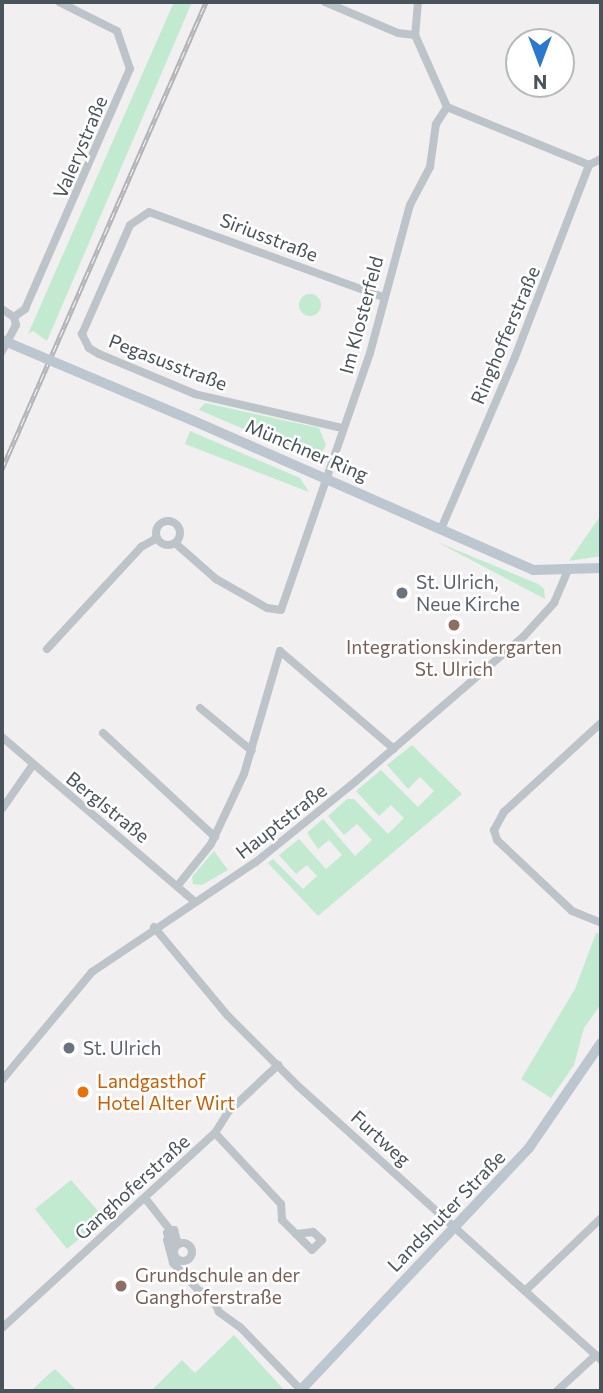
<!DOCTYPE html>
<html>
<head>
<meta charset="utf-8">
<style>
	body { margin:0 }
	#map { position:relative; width:603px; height:1393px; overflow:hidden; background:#f1efef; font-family:Commissioner,sans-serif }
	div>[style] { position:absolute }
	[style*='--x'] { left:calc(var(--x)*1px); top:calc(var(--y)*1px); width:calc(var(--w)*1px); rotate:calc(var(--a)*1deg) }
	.green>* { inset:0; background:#c2ead0 }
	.round { border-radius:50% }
	.minor>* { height:8px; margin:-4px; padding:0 4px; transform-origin:4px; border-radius:4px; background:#bcc4ca }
	.minor>.ring { margin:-4px; padding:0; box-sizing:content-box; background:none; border:8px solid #bcc4ca; border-radius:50% }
	.secondary>* { height:10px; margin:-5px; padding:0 5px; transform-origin:5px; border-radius:5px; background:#bcc6cf }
	.rail>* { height:5px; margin-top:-2.5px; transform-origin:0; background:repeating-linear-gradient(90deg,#fff 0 8px,#b2b4b8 0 16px); box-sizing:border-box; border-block:2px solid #b2b4b8 }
	.secondary-bridge>* { height:10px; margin:-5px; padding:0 5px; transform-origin:5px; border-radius:5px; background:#bcc6cf }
	.dots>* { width:19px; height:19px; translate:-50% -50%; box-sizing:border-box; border:4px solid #fff; border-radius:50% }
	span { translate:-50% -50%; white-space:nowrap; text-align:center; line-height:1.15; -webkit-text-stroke:5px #fff; paint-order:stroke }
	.street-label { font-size:19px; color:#49535a }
	.worship-label { font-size:19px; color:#5b616d }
	.left { translate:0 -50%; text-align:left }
	.education-label { font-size:19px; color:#785e54 }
	.food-label { font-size:19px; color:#c56008 }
	.frame { position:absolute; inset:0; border:4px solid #49535a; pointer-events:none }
	.north { position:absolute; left:505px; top:28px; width:70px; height:70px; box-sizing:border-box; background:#fff; border:2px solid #b6babd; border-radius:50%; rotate:180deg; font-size:19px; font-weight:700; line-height:28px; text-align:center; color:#49535a }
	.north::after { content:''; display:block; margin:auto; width:24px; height:32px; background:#2b79cf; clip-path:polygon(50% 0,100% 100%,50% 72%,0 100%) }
</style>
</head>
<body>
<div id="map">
	<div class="green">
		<i style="clip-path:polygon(174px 2px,192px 2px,47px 341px,33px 331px,28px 334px)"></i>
		<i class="round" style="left:299px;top:294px;width:22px;height:22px"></i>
		<i style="clip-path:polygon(205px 403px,319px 428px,326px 445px,321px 454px,310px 457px,199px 410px)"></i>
		<i style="clip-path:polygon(190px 431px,300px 478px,309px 492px,185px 444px)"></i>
		<i style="clip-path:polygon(601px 514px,601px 556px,569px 561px,601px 515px)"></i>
		<i style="clip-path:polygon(437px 542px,538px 584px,544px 589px,545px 599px)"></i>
		<i style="clip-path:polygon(412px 745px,462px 794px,318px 916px,268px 863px,273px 859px,303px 889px,317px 876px,307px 865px,296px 874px,279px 855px,299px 839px,326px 869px,342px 855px,329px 840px,318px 849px,307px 833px,323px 819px,355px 856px,372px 840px,357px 824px,344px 835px,328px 816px,347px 799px,354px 799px,388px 834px,404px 818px,391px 805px,379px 816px,356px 791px,381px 770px,418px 807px,434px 791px,420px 777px,408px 789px,387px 765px)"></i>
		<i style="clip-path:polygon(214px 851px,228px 870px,202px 885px,193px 884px,192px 877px)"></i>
		<i style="clip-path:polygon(596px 933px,601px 934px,601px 1004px,584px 1028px,574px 1065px,551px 1098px,521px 1079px,575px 989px)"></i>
		<i style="clip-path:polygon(71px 1180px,104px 1218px,67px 1249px,35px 1209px)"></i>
		<i style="clip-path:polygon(234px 1335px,285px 1391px,151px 1391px,182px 1360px,195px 1373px)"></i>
		<i style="clip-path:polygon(55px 1369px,77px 1391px,31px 1391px,49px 1374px)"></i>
	</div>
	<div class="minor">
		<i style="--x:325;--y:2;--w:79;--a:23"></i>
		<i style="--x:398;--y:33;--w:17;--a:7"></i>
		<i style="--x:418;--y:2;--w:33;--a:95"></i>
		<i style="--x:415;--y:35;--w:79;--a:66"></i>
		<i style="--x:447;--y:107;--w:153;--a:22.2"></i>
		<i style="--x:589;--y:165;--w:13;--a:-27"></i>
		<i style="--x:2;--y:309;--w:14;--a:34"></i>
		<i style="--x:14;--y:317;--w:8;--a:76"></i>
		<i style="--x:16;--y:325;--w:30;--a:118"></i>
		<i style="--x:14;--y:317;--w:14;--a:-36"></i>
		<i style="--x:25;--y:309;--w:262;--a:-66.4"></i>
		<i style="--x:130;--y:69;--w:40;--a:-108.9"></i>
		<i style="--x:117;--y:31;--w:65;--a:-153.4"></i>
		<i style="--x:342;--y:428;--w:151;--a:-167"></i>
		<i style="--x:195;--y:394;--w:104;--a:-157.4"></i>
		<i style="--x:99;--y:354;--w:12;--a:-149"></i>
		<i style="--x:89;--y:348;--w:16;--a:-117"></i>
		<i style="--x:82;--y:334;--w:119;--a:-66.2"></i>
		<i style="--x:130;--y:225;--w:23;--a:-34"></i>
		<i style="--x:149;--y:212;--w:251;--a:20"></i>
		<i class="ring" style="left:156px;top:521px;width:16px;height:16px"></i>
		<i style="--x:441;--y:529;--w:187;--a:-66.7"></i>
		<i style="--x:515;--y:357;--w:206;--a:-68.9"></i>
		<i style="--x:175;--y:543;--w:55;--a:41.3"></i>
		<i style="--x:216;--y:579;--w:59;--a:29.6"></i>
		<i style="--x:267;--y:608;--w:14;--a:8"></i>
		<i style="--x:281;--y:610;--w:272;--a:-70.9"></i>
		<i style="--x:370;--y:353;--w:153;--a:-74.9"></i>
		<i style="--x:410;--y:205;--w:43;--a:-62.2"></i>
		<i style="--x:430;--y:167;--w:43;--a:-82.1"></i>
		<i style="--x:436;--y:124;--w:20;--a:-57"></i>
		<i style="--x:47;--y:649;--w:139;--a:-47.3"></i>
		<i style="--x:141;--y:547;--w:18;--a:-29"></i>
		<i style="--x:200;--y:708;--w:67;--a:39.6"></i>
		<i style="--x:601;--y:723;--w:132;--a:137.5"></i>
		<i style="--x:504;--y:812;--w:21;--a:119"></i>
		<i style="--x:494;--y:830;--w:10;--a:73"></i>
		<i style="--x:497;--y:840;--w:103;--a:43.4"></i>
		<i style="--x:572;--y:911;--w:31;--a:22"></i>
		<i style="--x:103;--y:733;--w:153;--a:42.9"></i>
		<i style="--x:2;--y:737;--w:254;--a:40.5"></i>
		<i style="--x:2;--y:809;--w:52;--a:-55.1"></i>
		<i style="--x:179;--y:884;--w:51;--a:-51.3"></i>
		<i style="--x:211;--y:844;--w:77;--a:-64.8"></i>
		<i style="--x:244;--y:774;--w:128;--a:-73.7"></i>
		<i style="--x:280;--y:651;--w:150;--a:40.7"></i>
		<i style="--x:154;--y:927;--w:116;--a:50.3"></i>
		<i style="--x:228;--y:1016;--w:99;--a:45"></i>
		<i style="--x:298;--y:1086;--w:409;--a:42.1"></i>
		<i style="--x:2;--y:1080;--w:141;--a:-50.2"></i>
		<i style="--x:92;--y:972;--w:197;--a:-33.9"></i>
		<i style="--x:256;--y:862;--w:129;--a:-39"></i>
		<i style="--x:356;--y:781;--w:222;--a:-40.8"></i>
		<i style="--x:524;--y:636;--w:45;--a:-47.7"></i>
		<i style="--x:554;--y:603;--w:34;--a:-67"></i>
		<i style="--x:215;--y:1133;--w:97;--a:47.1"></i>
		<i style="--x:281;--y:1204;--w:16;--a:86"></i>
		<i style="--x:282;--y:1220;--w:42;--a:45"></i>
		<i style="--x:312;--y:1250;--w:14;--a:-45"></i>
		<i style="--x:322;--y:1240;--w:12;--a:-138"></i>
		<i style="--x:313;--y:1232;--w:17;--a:173"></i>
		<i style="--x:145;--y:1198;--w:41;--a:52"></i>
		<i style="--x:167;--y:1240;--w:24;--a:75"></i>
		<i style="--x:173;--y:1263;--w:37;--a:47"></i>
		<i style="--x:198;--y:1290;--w:14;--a:25"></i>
		<i style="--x:211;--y:1296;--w:18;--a:63"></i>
		<i style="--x:219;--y:1312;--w:26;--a:36"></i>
		<i style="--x:240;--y:1327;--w:88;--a:45.9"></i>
		<i style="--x:170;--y:1242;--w:9;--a:-108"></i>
		<i style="--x:167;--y:1233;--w:8;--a:-23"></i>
		<i style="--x:174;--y:1230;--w:15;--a:74"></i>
		<i class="ring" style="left:174px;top:1243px;width:10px;height:10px"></i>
		<i style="--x:525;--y:1291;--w:105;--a:-43.8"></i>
		<i style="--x:2;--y:1328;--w:289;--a:-42.5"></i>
		<i style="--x:215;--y:1133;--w:25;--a:-58"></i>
		<i style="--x:228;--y:1112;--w:69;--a:-43.2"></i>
		<i style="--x:557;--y:1391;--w:53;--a:-42.7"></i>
	</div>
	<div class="secondary">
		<i style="--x:194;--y:421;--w:371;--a:23.7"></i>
		<i style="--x:534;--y:570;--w:67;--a:-1.7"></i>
		<i style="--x:300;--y:1391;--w:334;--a:-46.7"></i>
		<i style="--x:529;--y:1148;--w:127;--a:-55.6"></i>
	</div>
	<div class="rail">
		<i style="--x:2;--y:469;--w:510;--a:-66.4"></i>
	</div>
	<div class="secondary-bridge">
		<i style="--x:2;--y:340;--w:208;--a:22.9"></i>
	</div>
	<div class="dots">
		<i style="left:402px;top:593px;background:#6b7280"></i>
		<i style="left:454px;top:625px;background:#8d6e63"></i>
		<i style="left:69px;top:1048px;background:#6b7280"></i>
		<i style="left:83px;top:1092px;background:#e8710a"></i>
		<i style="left:121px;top:1286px;background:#8d6e63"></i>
	</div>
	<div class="street-label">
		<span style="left:80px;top:147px;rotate:-67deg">Valerystraße</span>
		<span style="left:269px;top:237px;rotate:21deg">Siriusstraße</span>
		<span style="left:361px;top:315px;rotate:-75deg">Im Klosterfeld</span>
		<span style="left:505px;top:335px;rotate:-67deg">Ringhofferstraße</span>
		<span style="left:168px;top:362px;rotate:21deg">Pegasusstraße</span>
		<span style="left:307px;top:450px;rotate:23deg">Münchner Ring</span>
		<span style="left:108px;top:807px;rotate:39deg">Berglstraße</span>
		<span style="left:281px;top:821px;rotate:-38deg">Hauptstraße</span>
		<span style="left:381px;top:1138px;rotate:42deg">Furtweg</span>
		<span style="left:132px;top:1187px;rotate:-42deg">Ganghoferstraße</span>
		<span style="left:446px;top:1211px;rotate:-46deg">Landshuter Straße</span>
	</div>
	<div class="worship-label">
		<span class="left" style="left:416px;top:593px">St. Ulrich,<br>Neue Kirche</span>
		<span class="left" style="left:83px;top:1048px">St. Ulrich</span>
	</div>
	<div class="education-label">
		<span style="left:454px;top:658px">Integrationskindergarten<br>St. Ulrich</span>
		<span class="left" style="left:135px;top:1286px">Grundschule an der<br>Ganghoferstraße</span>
	</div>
	<div class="food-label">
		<span class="left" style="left:97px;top:1092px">Landgasthof<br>Hotel Alter Wirt</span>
	</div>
	<div class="frame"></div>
	<div class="north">N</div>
</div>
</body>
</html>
